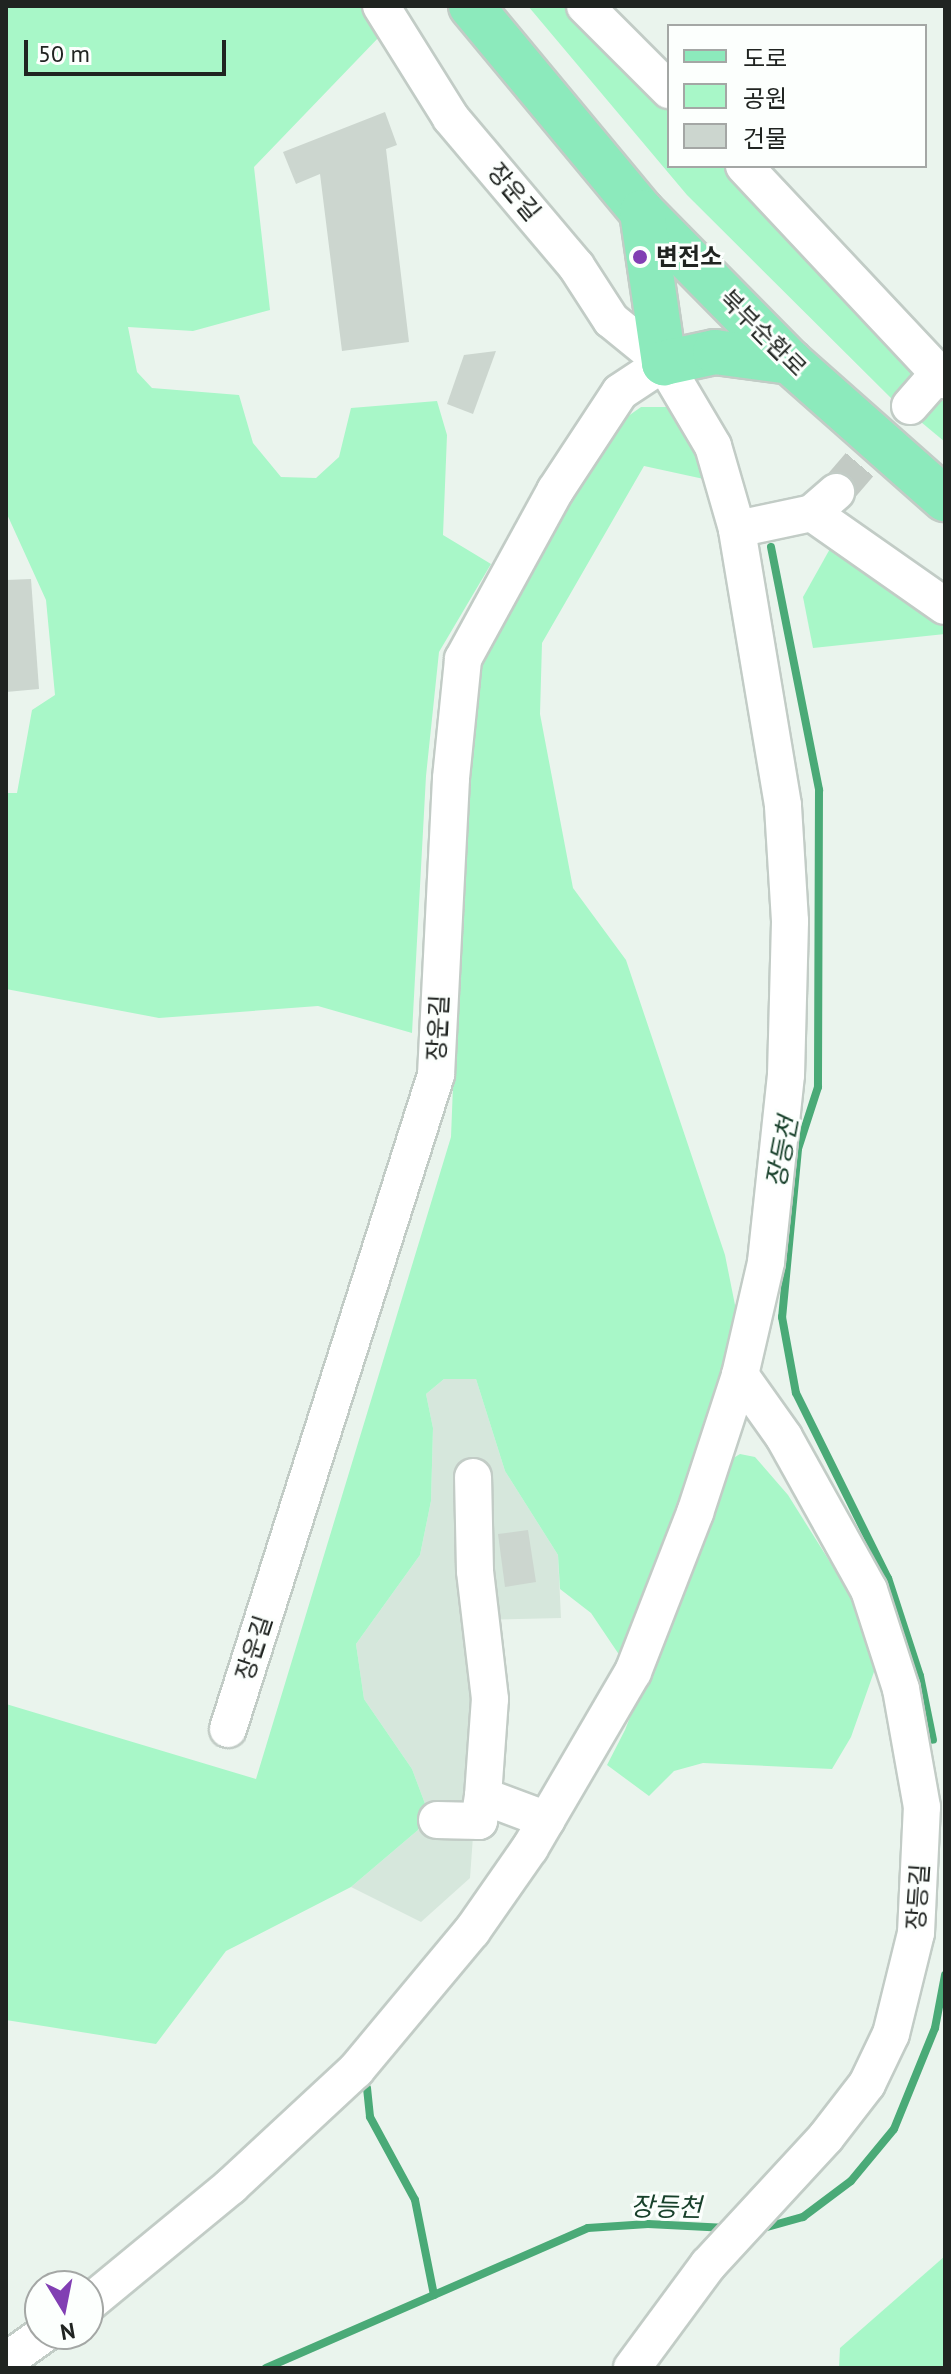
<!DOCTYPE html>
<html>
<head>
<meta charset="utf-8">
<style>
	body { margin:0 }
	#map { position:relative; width:951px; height:2374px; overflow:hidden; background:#eaf4ed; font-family:"PT Sans","Noto Sans KR",sans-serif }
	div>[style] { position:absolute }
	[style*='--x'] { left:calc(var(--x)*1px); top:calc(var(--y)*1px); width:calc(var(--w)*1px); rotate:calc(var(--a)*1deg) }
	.built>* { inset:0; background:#d6e7dc }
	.green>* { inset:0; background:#a8f7c8 }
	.stream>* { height:8px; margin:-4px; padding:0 4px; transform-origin:4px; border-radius:4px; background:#4aaa77 }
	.building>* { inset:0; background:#ccd6cf }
	.minor-tunnel>* { height:36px; margin-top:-18px; transform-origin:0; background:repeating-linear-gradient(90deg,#c2cac4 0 36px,transparent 0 54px) }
	.roads { filter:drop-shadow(2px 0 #c2ccc6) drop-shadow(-2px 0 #c2ccc6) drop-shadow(0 2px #c2ccc6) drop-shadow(0 -2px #c2ccc6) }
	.minor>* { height:36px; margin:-18px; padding:0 18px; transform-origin:18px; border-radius:18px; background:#fff }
	.major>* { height:44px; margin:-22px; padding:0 22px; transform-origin:22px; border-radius:22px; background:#8ceabc }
	.dots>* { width:22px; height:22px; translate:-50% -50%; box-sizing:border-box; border:4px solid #fcfffd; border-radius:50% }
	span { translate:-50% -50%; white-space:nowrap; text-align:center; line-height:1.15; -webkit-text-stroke:6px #fcfffd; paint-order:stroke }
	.street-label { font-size:24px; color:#202421 }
	.poi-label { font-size:24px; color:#202421; font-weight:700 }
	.left { translate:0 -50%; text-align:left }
	.water-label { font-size:26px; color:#17402a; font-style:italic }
	.frame { position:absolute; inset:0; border:8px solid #202421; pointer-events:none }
	.legend { position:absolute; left:667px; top:24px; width:260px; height:144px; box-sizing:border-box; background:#fcfffd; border:2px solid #a4a7a5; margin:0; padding:10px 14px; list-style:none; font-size:24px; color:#202421 }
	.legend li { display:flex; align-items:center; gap:16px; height:40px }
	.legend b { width:40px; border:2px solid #a4a7a5 }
	.north { position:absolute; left:24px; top:2270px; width:80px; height:80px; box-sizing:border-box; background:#fcfffd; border:2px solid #a4a7a5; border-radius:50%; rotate:170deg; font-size:22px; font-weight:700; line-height:32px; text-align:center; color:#202421 }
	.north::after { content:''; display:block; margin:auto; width:28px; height:36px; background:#813fb3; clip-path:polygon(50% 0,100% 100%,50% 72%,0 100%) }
	.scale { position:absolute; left:24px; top:40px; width:202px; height:36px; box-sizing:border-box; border:4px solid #202421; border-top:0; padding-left:10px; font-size:24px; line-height:28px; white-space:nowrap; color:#202421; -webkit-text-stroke:6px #fcfffd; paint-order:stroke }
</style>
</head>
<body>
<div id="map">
	<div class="built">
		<i style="clip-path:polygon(444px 1379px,476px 1379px,505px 1471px,558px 1555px,561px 1618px,475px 1620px,470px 1809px,427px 1809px,412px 1769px,364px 1699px,356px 1644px,420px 1555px,431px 1501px,433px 1428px,426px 1394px)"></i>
		<i style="clip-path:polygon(418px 1830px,473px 1836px,470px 1878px,421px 1922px,351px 1887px)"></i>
	</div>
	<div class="green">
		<i style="clip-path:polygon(6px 6px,362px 6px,381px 35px,254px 167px,270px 310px,193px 331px,128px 327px,137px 372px,152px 388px,239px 395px,253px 443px,281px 477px,316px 478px,339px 457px,351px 408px,437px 401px,447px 435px,443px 535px,491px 564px,439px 652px,426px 776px,412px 1033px,318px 1006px,159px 1018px,6px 989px,6px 793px,17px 793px,32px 710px,55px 695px,46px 600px,6px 512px)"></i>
		<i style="clip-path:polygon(528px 6px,569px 6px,669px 108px,669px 166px,726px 166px,911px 354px,916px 372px,898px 405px,687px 195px)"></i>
		<i style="clip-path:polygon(935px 400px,945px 401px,945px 442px,915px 417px)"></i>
		<i style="clip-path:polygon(641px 407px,672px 407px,713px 481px,644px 466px,542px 643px,540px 714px,573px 888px,626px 960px,725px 1255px,740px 1330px,733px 1373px,624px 1662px,591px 1613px,560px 1589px,558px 1555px,505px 1471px,476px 1379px,444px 1379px,426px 1394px,433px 1428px,431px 1501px,420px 1555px,356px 1644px,364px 1699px,412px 1769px,427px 1809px,418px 1830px,351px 1887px,226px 1951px,156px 2044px,6px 2020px,6px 1704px,256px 1779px,451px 1137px,465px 779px,477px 663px,568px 498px,624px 419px)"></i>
		<i style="clip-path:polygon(831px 547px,945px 616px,945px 634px,813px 648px,803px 597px)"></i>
		<i style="clip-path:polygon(740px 1454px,755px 1457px,788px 1495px,852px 1597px,875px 1669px,851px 1737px,832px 1769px,703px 1763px,674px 1771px,649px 1796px,607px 1765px,625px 1730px,730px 1460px)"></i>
		<i style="clip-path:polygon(945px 2256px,945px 2368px,839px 2368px,840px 2348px)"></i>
	</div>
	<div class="stream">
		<i style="--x:771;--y:547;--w:248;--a:78.8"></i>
		<i style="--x:819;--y:790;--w:297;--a:90.2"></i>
		<i style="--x:818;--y:1087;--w:65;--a:107.9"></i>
		<i style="--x:798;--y:1149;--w:169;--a:95.4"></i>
		<i style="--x:782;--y:1317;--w:77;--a:79.6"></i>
		<i style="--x:796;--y:1393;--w:207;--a:63.6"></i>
		<i style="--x:888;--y:1578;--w:103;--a:71.9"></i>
		<i style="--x:920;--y:1676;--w:65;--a:78.5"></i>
		<i style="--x:367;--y:2088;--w:29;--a:84"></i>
		<i style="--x:370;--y:2117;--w:94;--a:61.5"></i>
		<i style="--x:415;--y:2200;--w:97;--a:78.7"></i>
		<i style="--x:756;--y:2230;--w:49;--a:-15.5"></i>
		<i style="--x:803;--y:2217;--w:60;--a:-36.9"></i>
		<i style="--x:851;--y:2181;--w:67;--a:-50.4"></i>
		<i style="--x:894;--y:2129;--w:109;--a:-67.9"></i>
		<i style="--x:935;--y:2028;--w:54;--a:-79.3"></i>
		<i style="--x:266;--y:2368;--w:351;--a:-23.5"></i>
		<i style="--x:588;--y:2228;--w:60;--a:-3.8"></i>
		<i style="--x:648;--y:2224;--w:79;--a:2.9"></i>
	</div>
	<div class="building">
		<i style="clip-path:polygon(385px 112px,397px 145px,386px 149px,409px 342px,342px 351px,320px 174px,296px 184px,283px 152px)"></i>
		<i style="clip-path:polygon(496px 351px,473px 414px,447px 404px,464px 355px)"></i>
		<i style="clip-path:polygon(31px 579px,39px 689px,6px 692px,6px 580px)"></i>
		<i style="clip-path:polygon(528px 1530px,536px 1582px,505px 1587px,498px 1534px)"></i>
	</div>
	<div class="minor-tunnel">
		<i style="--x:836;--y:492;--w:113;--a:-49.3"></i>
	</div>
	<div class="roads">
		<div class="minor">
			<i style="--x:585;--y:6;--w:119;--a:45"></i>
			<i style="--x:744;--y:166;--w:294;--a:46.8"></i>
			<i style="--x:910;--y:406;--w:43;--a:-48.8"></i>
			<i style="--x:812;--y:513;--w:162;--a:35"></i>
			<i style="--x:737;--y:529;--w:77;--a:-12"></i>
			<i style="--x:812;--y:513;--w:32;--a:-41"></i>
			<i style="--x:228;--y:1729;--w:686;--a:-72.36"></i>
			<i style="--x:436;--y:1075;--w:297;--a:-87.1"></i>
			<i style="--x:451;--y:778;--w:120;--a:-84.2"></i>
			<i style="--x:463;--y:659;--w:192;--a:-61.3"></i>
			<i style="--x:555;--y:491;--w:118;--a:-56.7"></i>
			<i style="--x:620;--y:392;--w:53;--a:-33.4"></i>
			<i style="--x:483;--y:1796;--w:68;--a:20.6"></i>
			<i style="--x:437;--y:1820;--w:42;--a:1.4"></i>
			<i style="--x:479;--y:1821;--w:25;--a:-81"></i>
			<i style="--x:483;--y:1796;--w:97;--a:-85.9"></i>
			<i style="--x:490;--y:1699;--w:129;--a:-96.7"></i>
			<i style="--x:475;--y:1571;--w:94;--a:-91.2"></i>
			<i style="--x:88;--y:2304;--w:185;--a:-39.5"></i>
			<i style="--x:231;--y:2186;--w:171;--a:-42.9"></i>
			<i style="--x:356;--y:2070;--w:181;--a:-50.2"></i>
			<i style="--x:472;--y:1931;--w:101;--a:-55.1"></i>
			<i style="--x:530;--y:1848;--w:204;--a:-59.7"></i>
			<i style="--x:633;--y:1672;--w:171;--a:-68.7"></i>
			<i style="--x:695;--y:1513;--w:145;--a:-71.9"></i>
			<i style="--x:740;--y:1375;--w:116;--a:-77"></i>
			<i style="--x:766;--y:1262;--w:188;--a:-83.9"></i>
			<i style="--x:786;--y:1075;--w:154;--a:-88.5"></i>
			<i style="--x:790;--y:921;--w:116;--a:-93.5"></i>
			<i style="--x:783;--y:805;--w:280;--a:-99.5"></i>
			<i style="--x:737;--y:529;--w:86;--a:-106.1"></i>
			<i style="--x:713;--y:446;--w:96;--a:-120.6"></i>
			<i style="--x:664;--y:363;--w:68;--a:-140.9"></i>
			<i style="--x:611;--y:320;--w:64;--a:-122.9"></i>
			<i style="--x:576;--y:266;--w:194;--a:-130.2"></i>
			<i style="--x:451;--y:118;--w:132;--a:-122"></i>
			<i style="--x:6;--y:2361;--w:47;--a:-35.4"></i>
			<i style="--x:632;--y:2368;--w:128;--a:-53.6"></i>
			<i style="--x:708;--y:2265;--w:174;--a:-47.3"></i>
			<i style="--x:826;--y:2137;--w:67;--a:-52.3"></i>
			<i style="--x:867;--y:2084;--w:55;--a:-64.4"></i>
			<i style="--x:891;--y:2034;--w:104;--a:-76.1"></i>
			<i style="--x:916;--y:1933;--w:126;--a:-87.3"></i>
			<i style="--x:922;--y:1807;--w:120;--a:-100.1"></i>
			<i style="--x:901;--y:1689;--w:104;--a:-107.9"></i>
			<i style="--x:869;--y:1590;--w:175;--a:-119.1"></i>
			<i style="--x:784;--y:1437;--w:76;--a:-125.4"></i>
		</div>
		<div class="major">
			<i style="--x:471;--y:6;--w:268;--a:50.3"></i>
			<i style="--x:642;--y:212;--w:211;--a:45.4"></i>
			<i style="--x:790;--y:362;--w:207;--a:41.5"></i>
			<i style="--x:642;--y:212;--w:153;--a:81.7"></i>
			<i style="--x:664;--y:363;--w:52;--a:-12.2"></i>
			<i style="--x:715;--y:352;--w:76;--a:7.6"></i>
		</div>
	</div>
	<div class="dots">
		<i style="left:640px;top:257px;background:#813fb3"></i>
	</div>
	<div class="street-label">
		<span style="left:514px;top:192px;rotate:50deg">장운길</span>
		<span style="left:763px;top:333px;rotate:45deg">북부순환로</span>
		<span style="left:438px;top:1028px;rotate:-87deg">장운길</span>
		<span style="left:254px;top:1648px;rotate:-72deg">장운길</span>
		<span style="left:918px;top:1897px;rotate:-86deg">장등길</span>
	</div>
	<div class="poi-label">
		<span class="left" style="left:656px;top:257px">변전소</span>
	</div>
	<div class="water-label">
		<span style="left:782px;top:1152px;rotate:-79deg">장등천</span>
		<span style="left:666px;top:2207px;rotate:1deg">장등천</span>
	</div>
	<div class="frame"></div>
	<ul class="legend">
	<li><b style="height:10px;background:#8ceabc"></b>도로</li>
	<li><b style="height:22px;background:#a8f7c8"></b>공원</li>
	<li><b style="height:22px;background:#ccd6cf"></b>건물</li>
	</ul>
	<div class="north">N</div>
	<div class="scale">50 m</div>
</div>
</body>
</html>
